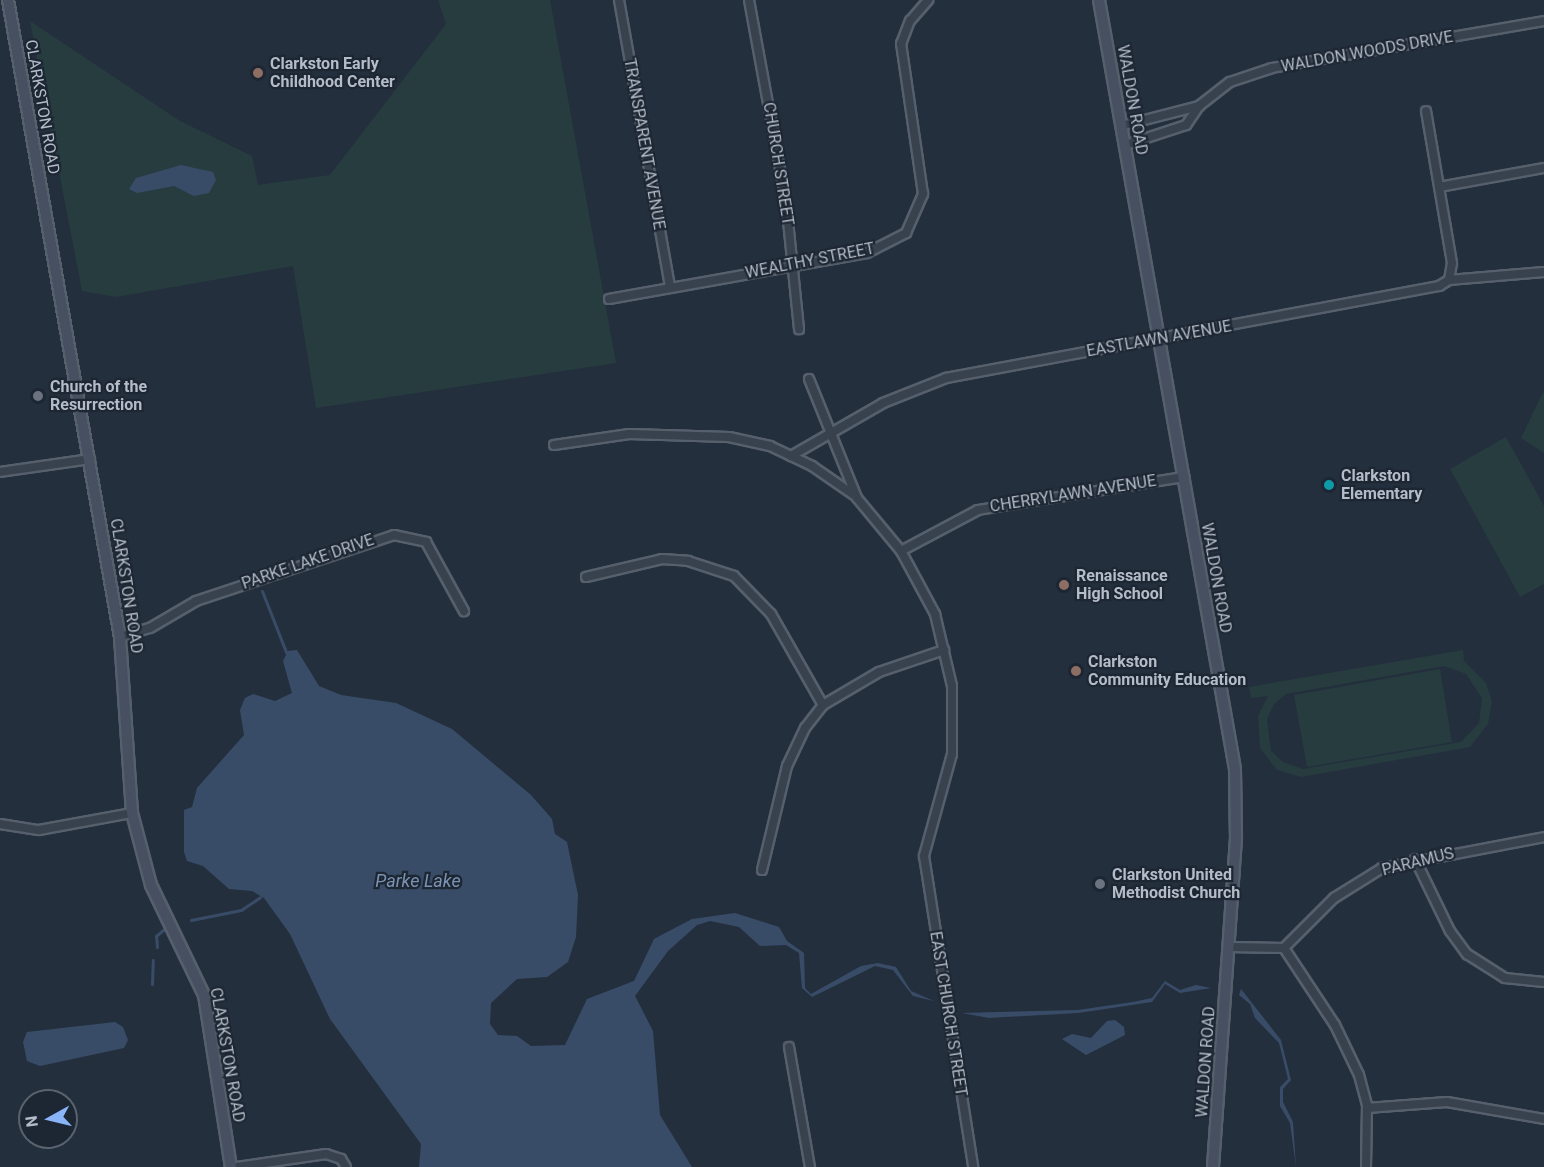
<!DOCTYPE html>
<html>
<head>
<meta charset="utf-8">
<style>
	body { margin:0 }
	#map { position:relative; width:1544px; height:1167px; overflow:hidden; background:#242f3e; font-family:Roboto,sans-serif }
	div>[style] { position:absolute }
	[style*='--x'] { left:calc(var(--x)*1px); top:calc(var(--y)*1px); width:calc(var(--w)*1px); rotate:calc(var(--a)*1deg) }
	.green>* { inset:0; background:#263c3f }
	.water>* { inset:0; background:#394c67 }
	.stream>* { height:3px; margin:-1.5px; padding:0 1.5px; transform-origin:1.5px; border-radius:1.5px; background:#394c67 }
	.roads { filter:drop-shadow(2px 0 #565f6c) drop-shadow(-2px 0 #565f6c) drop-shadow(0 2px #565f6c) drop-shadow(0 -2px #565f6c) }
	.street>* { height:8px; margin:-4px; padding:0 4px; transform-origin:4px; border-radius:4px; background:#38414e }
	.secondary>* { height:10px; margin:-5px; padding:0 5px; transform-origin:5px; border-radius:5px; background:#465061 }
	.dots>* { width:16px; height:16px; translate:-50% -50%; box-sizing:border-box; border:3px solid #1d2633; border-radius:50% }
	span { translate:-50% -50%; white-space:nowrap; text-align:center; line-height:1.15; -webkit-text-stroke:4.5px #1d2633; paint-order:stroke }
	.street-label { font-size:16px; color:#b4bcc9 }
	.poi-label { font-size:16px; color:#b4bcc9; font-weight:700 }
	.left { translate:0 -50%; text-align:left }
	.water-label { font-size:18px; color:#7c92b1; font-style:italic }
	.north { position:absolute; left:18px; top:1089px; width:60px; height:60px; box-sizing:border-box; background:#1d2633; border:2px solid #59626f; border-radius:50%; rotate:262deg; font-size:16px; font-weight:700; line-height:24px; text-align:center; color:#b4bcc9 }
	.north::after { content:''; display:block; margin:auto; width:21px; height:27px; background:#8ab4f8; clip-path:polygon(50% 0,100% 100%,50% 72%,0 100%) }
</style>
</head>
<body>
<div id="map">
	<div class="green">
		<i style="clip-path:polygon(438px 0,550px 0,616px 363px,316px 408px,293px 266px,116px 297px,82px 291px,30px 21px,180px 121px,252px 156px,258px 185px,330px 175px,446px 24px)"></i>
		<i style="clip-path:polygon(1544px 390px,1544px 453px,1521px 438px)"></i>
		<i style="clip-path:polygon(1506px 437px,1544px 506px,1544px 584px,1520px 597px,1450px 469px)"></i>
		<i style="clip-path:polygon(evenodd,1463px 650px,1464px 661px,1486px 683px,1492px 701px,1488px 724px,1470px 747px,1301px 777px,1277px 770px,1260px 748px,1258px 716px,1268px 696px,1251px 698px,1249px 687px,1463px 650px,1444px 666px,1466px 674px,1482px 698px,1479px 723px,1461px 742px,1303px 769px,1283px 762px,1271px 751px,1267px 719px,1274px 704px,1286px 694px,1444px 666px)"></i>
		<i style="clip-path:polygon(1440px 669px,1452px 742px,1307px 767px,1294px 695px)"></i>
	</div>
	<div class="water">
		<i style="clip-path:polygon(181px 165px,213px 172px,216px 180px,209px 193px,194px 196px,174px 186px,137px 193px,129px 189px,136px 178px)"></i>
		<i style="clip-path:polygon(297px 650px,319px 686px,341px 695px,396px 703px,452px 729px,531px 795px,552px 819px,555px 834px,567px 842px,578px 895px,576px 937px,568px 962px,547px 977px,517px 979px,491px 1003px,490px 1024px,498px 1035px,517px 1036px,531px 1046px,565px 1045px,587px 999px,634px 981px,654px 939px,692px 919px,735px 913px,779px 927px,787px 941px,804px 953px,805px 988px,811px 994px,861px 966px,878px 963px,896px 967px,911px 991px,934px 1001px,913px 996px,893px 970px,875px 966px,812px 997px,802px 988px,799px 953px,786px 945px,760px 946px,739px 927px,710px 921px,697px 925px,668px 951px,635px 996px,653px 1031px,660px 1115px,692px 1167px,419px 1167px,421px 1144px,330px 1019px,290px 934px,264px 898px,252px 891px,229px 889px,203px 866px,187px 861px,184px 852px,184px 810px,192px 807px,197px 788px,244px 735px,240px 710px,245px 698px,253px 694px,275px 701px,292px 693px,283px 661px,288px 651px)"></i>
		<i style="clip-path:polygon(1165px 981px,1180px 990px,1196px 985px,1211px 988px,1180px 993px,1165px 984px,1152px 1002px,1078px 1013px,989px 1018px,962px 1013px,1078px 1010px,1133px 1002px,1152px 998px)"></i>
		<i style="clip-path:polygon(1241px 989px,1281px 1040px,1291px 1080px,1283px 1089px,1283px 1102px,1293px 1122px,1296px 1167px,1290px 1123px,1280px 1106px,1280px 1087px,1288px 1079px,1279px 1043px,1255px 1018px,1250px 1004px,1239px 995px)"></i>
		<i style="clip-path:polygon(1115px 1020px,1124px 1027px,1125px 1035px,1086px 1055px,1062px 1039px,1072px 1034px,1091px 1038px,1107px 1021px)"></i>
		<i style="clip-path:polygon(115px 1022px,123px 1027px,128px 1040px,124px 1048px,40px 1066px,27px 1061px,23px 1042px,27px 1032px)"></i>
	</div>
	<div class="stream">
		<i style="--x:262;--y:591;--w:66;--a:68.5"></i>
		<i style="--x:191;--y:920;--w:51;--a:-11.3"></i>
		<i style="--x:241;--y:910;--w:23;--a:-34"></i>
		<i style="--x:157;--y:947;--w:11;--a:-95"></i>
		<i style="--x:156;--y:936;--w:11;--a:-41"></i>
		<i style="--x:152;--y:984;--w:24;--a:-88"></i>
	</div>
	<div class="roads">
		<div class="street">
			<i style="--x:619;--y:0;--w:291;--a:79.9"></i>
			<i style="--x:749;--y:0;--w:204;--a:79.6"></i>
			<i style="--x:786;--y:201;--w:129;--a:84.2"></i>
			<i style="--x:1199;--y:106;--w:39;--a:-38"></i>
			<i style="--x:1230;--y:82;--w:44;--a:-18.4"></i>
			<i style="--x:1272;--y:68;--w:276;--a:-9.8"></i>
			<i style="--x:1121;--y:126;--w:81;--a:-14.4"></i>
			<i style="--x:1199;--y:106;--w:23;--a:124"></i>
			<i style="--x:1186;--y:125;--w:64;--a:161.8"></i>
			<i style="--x:1439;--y:187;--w:107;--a:-10.3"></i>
			<i style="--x:1449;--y:280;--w:95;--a:-4.8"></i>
			<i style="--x:609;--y:299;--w:262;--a:-10.1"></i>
			<i style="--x:867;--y:253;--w:44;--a:-27.1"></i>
			<i style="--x:906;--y:233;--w:43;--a:-66.4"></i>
			<i style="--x:923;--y:194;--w:152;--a:-98.3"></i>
			<i style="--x:901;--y:44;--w:25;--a:-69"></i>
			<i style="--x:910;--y:21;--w:28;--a:-49"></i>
			<i style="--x:809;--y:379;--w:128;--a:68"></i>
			<i style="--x:857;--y:498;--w:69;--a:50.3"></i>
			<i style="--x:901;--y:551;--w:72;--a:61.6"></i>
			<i style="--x:935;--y:614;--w:74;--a:76.7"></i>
			<i style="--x:952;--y:686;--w:68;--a:90"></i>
			<i style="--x:952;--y:754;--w:106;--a:105.4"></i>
			<i style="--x:924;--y:856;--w:315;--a:81"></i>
			<i style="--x:554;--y:445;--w:76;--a:-8.3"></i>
			<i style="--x:629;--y:434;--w:100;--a:1.7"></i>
			<i style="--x:729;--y:437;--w:42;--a:12.4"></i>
			<i style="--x:770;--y:446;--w:47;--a:25.5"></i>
			<i style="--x:812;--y:466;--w:51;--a:34.6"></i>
			<i style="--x:791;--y:456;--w:106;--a:-29.9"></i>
			<i style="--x:883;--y:403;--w:68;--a:-21.6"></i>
			<i style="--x:946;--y:378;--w:502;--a:-10.57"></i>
			<i style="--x:1439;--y:286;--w:12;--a:-31"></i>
			<i style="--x:1449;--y:280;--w:17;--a:-80"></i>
			<i style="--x:1452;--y:263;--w:154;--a:-99.7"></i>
			<i style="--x:0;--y:472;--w:91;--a:-8.2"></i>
			<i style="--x:901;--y:551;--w:87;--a:-28"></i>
			<i style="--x:978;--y:510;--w:209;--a:-9.1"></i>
			<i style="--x:586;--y:577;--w:78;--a:-13.3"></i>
			<i style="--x:662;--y:559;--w:26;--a:4"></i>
			<i style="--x:688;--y:561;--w:48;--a:18.1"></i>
			<i style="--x:734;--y:576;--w:53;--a:45.8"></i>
			<i style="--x:771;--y:614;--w:105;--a:60.3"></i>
			<i style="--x:823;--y:705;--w:29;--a:128"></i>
			<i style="--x:805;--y:728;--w:42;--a:115.3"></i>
			<i style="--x:787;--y:766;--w:107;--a:103.5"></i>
			<i style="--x:120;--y:637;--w:31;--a:-17"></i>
			<i style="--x:150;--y:628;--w:53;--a:-30.4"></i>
			<i style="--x:196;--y:601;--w:209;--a:-18.4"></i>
			<i style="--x:394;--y:535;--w:33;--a:12"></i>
			<i style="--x:426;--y:542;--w:79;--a:61.2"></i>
			<i style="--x:823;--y:705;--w:65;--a:-30.5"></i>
			<i style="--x:879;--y:672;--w:69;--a:-18.7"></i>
			<i style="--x:0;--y:824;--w:39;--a:9"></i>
			<i style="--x:39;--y:830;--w:95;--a:-10.4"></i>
			<i style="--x:1415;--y:859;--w:80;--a:64.1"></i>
			<i style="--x:1450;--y:931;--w:29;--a:54"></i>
			<i style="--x:1467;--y:954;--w:45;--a:32.3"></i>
			<i style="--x:1505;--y:978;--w:39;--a:6"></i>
			<i style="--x:1229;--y:947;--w:55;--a:1"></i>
			<i style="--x:1284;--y:948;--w:71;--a:-45"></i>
			<i style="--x:1334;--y:898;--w:57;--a:-32"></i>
			<i style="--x:1382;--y:868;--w:165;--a:-10.8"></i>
			<i style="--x:1284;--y:948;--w:92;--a:56.5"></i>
			<i style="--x:1335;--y:1025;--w:55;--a:64.4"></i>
			<i style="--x:1359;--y:1075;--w:31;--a:75"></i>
			<i style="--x:1367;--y:1105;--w:62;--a:90.9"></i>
			<i style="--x:789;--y:1047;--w:122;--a:80.1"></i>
			<i style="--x:1367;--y:1108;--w:80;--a:-4.3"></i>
			<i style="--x:1447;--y:1102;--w:98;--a:9.9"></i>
			<i style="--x:237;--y:1167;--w:90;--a:-8.3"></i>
			<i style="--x:326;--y:1154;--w:16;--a:18"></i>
			<i style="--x:341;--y:1159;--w:9;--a:58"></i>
		</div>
		<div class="secondary">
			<i style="--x:8;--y:0;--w:647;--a:80.03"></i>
			<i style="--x:120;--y:637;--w:176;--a:86.1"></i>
			<i style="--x:132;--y:813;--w:74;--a:75.2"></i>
			<i style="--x:151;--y:885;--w:122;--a:64.3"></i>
			<i style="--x:204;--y:995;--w:174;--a:81.1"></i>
			<i style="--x:1099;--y:0;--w:781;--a:79.97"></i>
			<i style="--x:1235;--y:769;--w:69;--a:89.2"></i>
			<i style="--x:1236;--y:838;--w:330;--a:94"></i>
		</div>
	</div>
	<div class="dots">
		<i style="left:258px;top:73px;background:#8d6e63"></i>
		<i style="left:38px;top:396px;background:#6b7280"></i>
		<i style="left:1329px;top:485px;background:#0f9aa8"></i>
		<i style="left:1064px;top:585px;background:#8d6e63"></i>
		<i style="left:1076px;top:671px;background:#8d6e63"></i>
		<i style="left:1100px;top:884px;background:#6b7280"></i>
	</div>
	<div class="street-label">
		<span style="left:1367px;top:52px;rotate:-10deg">WALDON WOODS DRIVE</span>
		<span style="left:1132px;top:100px;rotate:80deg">WALDON ROAD</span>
		<span style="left:42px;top:107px;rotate:80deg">CLARKSTON ROAD</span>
		<span style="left:644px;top:144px;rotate:80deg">TRANSPARENT AVENUE</span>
		<span style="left:778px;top:164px;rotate:81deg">CHURCH STREET</span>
		<span style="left:810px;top:261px;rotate:-11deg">WEALTHY STREET</span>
		<span style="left:1159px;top:339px;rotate:-10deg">EASTLAWN AVENUE</span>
		<span style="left:1073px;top:494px;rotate:-9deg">CHERRYLAWN AVENUE</span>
		<span style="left:308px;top:562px;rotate:-19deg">PARKE LAKE DRIVE</span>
		<span style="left:1216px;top:578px;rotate:80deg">WALDON ROAD</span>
		<span style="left:126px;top:586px;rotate:81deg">CLARKSTON ROAD</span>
		<span style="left:1418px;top:862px;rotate:-14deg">PARAMUS</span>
		<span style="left:948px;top:1014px;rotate:81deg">EAST CHURCH STREET</span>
		<span style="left:227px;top:1055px;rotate:80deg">CLARKSTON ROAD</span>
		<span style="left:1206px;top:1062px;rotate:-86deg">WALDON ROAD</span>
	</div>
	<div class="poi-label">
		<span class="left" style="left:270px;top:73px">Clarkston Early<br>Childhood Center</span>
		<span class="left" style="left:50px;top:396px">Church of the<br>Resurrection</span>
		<span class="left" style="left:1341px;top:485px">Clarkston<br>Elementary</span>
		<span class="left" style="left:1076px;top:585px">Renaissance<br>High School</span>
		<span class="left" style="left:1088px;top:671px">Clarkston<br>Community Education</span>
		<span class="left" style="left:1112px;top:884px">Clarkston United<br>Methodist Church</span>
	</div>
	<div class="water-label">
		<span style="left:418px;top:881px">Parke Lake</span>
	</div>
	<div class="north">N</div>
</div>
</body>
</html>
